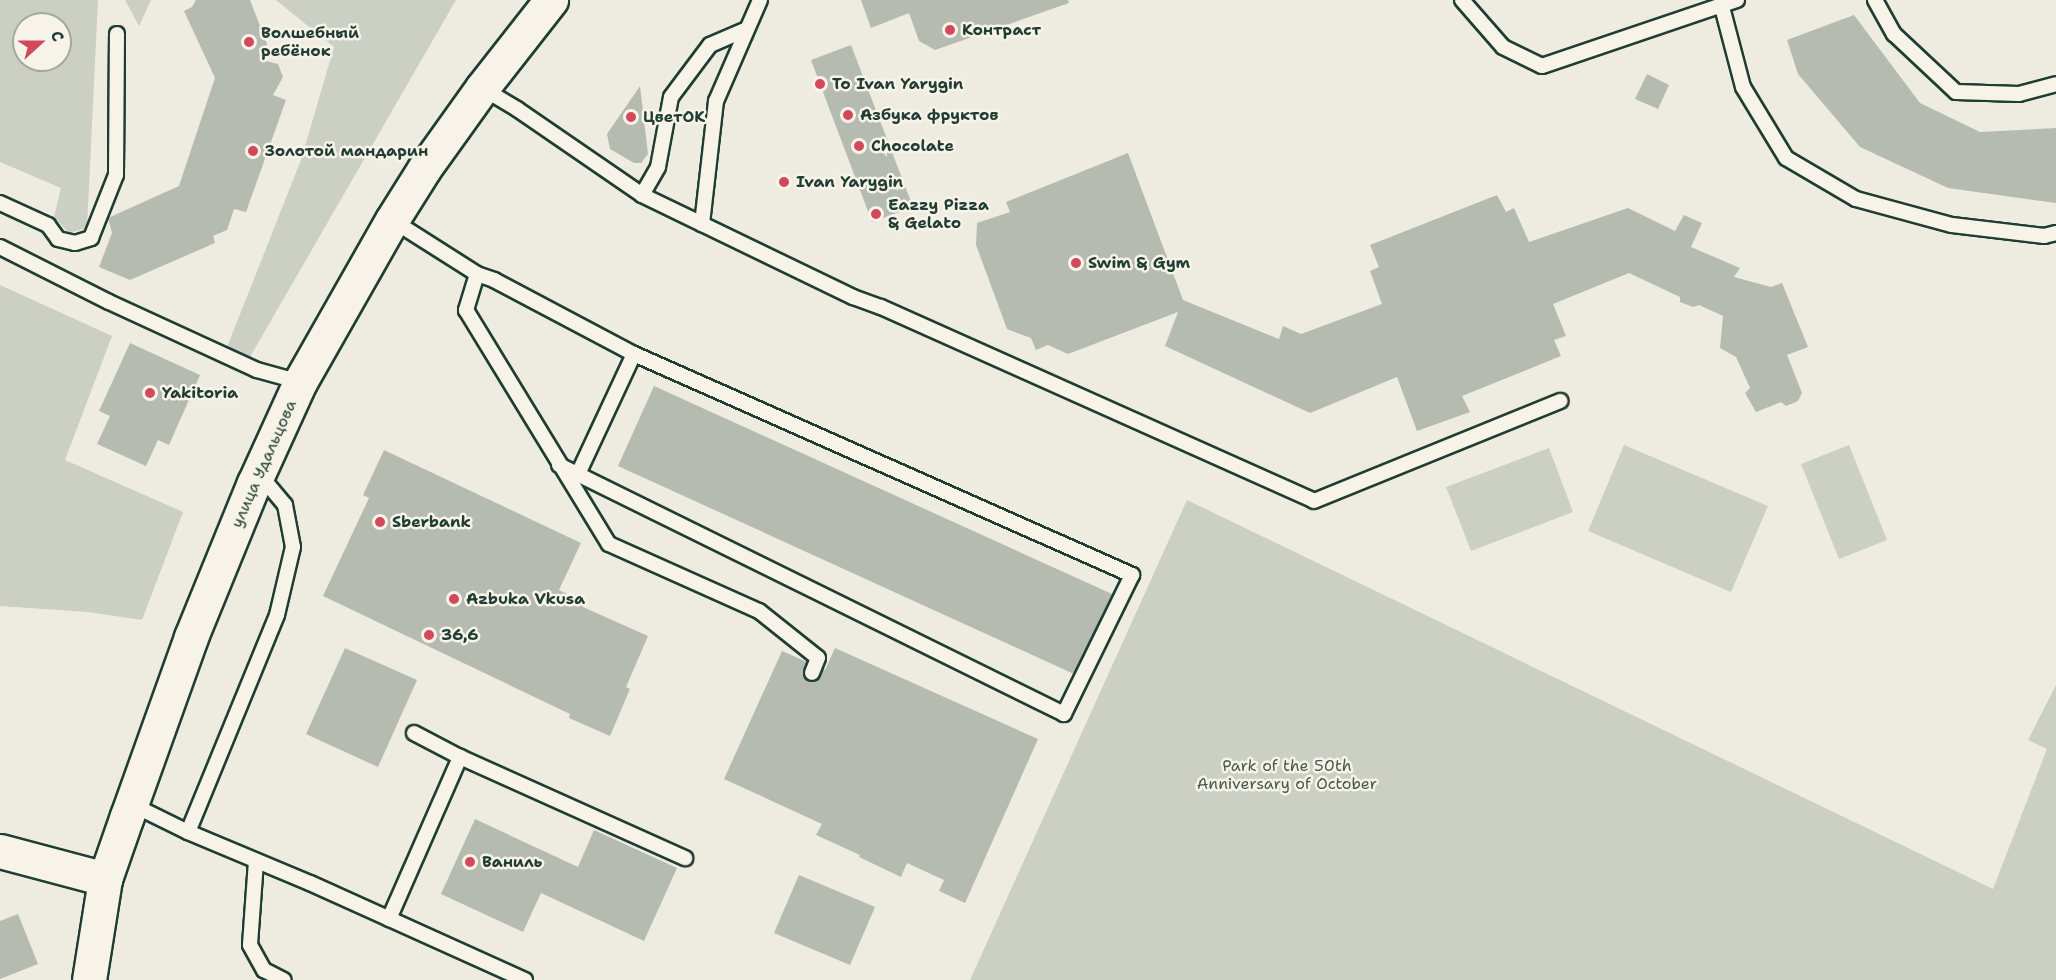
<!DOCTYPE html>
<html>
<head>
<meta charset="utf-8">
<style>
	body { margin:0 }
	#map { position:relative; width:2056px; height:980px; overflow:hidden; background:#eeece1; font-family:"Shantell Sans",sans-serif }
	div>[style] { position:absolute }
	[style*='--x'] { left:calc(var(--x)*1px); top:calc(var(--y)*1px); width:calc(var(--w)*1px); rotate:calc(var(--a)*1deg) }
	.green>* { inset:0; background:#cccfc4 }
	.building>* { inset:0; background:#b5bbb0 }
	.roads { filter:drop-shadow(2px 0 #1f3d34) drop-shadow(-2px 0 #1f3d34) drop-shadow(0 2px #1f3d34) drop-shadow(0 -2px #1f3d34) }
	.lane>* { height:14px; margin:-7px; padding:0 7px; transform-origin:7px; border-radius:7px; background:#f7f3e8 }
	.secondary>* { height:33px; margin:-16.5px; padding:0 16.5px; transform-origin:16.5px; border-radius:16.5px; background:#f7f3e8 }
	.dots>* { width:16px; height:16px; translate:-50% -50%; box-sizing:border-box; border:3px solid #f7f3e8; border-radius:50% }
	span { translate:-50% -50%; white-space:nowrap; text-align:center; line-height:1.15; -webkit-text-stroke:5px #f7f3e8; paint-order:stroke }
	.poi-label { font-size:16px; color:#1f3d34; font-weight:700 }
	.left { translate:0 -50%; text-align:left }
	.street-label { font-size:16px; color:#1f3d34 }
	.park-label { font-size:16px; color:#425a51 }
	.north { position:absolute; left:12px; top:12px; width:60px; height:60px; box-sizing:border-box; background:#f7f3e8; border:2px solid #a1aaa0; border-radius:50%; rotate:69deg; font-size:16px; font-weight:700; line-height:24px; text-align:center; color:#1f3d34 }
	.north::after { content:''; display:block; margin:auto; width:21px; height:27px; background:#d1495b; clip-path:polygon(50% 0,100% 100%,50% 72%,0 100%) }
</style>
</head>
<body>
<div id="map">
	<div class="green">
		<i style="clip-path:polygon(evenodd,0 0,98px 0,87px 228px,69px 233px,54px 217px,61px 188px,0 162px,0 0,24px 24px,60px 24px,60px 60px,24px 60px,24px 24px)"></i>
		<i style="clip-path:polygon(125px 0,151px 0,139px 26px)"></i>
		<i style="clip-path:polygon(276px 0,456px 0,250px 357px,227px 347px,301px 160px,334px 47px)"></i>
		<i style="clip-path:polygon(0 285px,112px 336px,65px 460px,183px 512px,142px 620px,88px 612px,0 606px)"></i>
		<i style="clip-path:polygon(1624px 445px,1768px 506px,1731px 592px,1588px 531px)"></i>
		<i style="clip-path:polygon(1849px 445px,1887px 540px,1839px 559px,1801px 464px)"></i>
		<i style="clip-path:polygon(1549px 448px,1573px 512px,1471px 551px,1446px 487px)"></i>
		<i style="clip-path:polygon(1187px 500px,1993px 889px,2047px 749px,2028px 740px,2056px 685px,2056px 980px,970px 980px)"></i>
	</div>
	<div class="building">
		<i style="clip-path:polygon(196px 0,250px 0,267px 44px,262px 60px,278px 64px,283px 77px,273px 95px,286px 100px,246px 212px,234px 209px,227px 230px,213px 236px,215px 243px,130px 280px,99px 267px,112px 233px,108px 218px,179px 186px,215px 78px,184px 11px,192px 7px)"></i>
		<i style="clip-path:polygon(861px 0,1068px 0,1069px 3px,935px 50px,919px 41px,909px 13px,871px 28px)"></i>
		<i style="clip-path:polygon(1854px 15px,1920px 103px,1980px 132px,2056px 128px,2056px 203px,1948px 188px,1860px 147px,1798px 74px,1787px 40px)"></i>
		<i style="clip-path:polygon(851px 45px,913px 207px,872px 222px,811px 60px)"></i>
		<i style="clip-path:polygon(1647px 74px,1669px 85px,1658px 109px,1635px 99px)"></i>
		<i style="clip-path:polygon(640px 86px,648px 154px,641px 163px,634px 163px,610px 149px,607px 134px)"></i>
		<i style="clip-path:polygon(1128px 153px,1183px 300px,1279px 339px,1283px 326px,1301px 334px,1382px 304px,1370px 271px,1379px 267px,1370px 245px,1497px 195px,1506px 212px,1514px 208px,1529px 242px,1628px 208px,1675px 231px,1684px 215px,1702px 223px,1691px 247px,1740px 268px,1734px 277px,1771px 287px,1782px 283px,1808px 347px,1787px 355px,1802px 393px,1798px 401px,1786px 406px,1781px 402px,1756px 412px,1745px 393px,1750px 388px,1736px 357px,1720px 348px,1723px 316px,1699px 305px,1693px 307px,1680px 302px,1680px 297px,1629px 273px,1553px 304px,1566px 336px,1554px 340px,1561px 356px,1462px 396px,1470px 412px,1417px 431px,1397px 377px,1310px 413px,1165px 346px,1178px 312px,1068px 354px,1048px 345px,1036px 350px,1031px 338px,1007px 329px,976px 245px,977px 223px,1010px 212px,1006px 202px)"></i>
		<i style="clip-path:polygon(130px 343px,200px 375px,169px 445px,158px 440px,146px 466px,97px 444px,110px 416px,99px 411px)"></i>
		<i style="clip-path:polygon(654px 386px,1112px 594px,1074px 674px,618px 466px)"></i>
		<i style="clip-path:polygon(384px 450px,581px 543px,559px 590px,586px 603px,583px 607px,648px 636px,626px 687px,630px 689px,610px 736px,569px 718px,570px 714px,323px 596px,369px 498px,363px 495px)"></i>
		<i style="clip-path:polygon(345px 648px,417px 680px,378px 767px,306px 734px)"></i>
		<i style="clip-path:polygon(835px 648px,1038px 739px,965px 903px,939px 891px,944px 880px,907px 863px,901px 877px,859px 857px,860px 855px,816px 835px,822px 824px,724px 779px,782px 651px,807px 662px,803px 675px,813px 682px,818px 680px,823px 669px,825px 670px)"></i>
		<i style="clip-path:polygon(475px 819px,578px 867px,594px 830px,677px 868px,644px 941px,541px 893px,523px 932px,441px 894px)"></i>
		<i style="clip-path:polygon(799px 875px,875px 907px,850px 965px,774px 933px)"></i>
		<i style="clip-path:polygon(18px 914px,38px 964px,0 979px,0 921px)"></i>
	</div>
	<div class="roads">
		<div class="lane">
			<i style="--x:760;--y:0;--w:110;--a:113.5"></i>
			<i style="--x:716;--y:101;--w:124;--a:96.5"></i>
			<i style="--x:702;--y:224;--w:168;--a:25.8"></i>
			<i style="--x:853;--y:297;--w:30;--a:20"></i>
			<i style="--x:881;--y:307;--w:474;--a:24.1"></i>
			<i style="--x:1314;--y:501;--w:266;--a:-22.1"></i>
			<i style="--x:1462;--y:0;--w:62;--a:48.9"></i>
			<i style="--x:1503;--y:47;--w:43;--a:26"></i>
			<i style="--x:1542;--y:66;--w:206;--a:-18.7"></i>
			<i style="--x:1875;--y:0;--w:39;--a:61"></i>
			<i style="--x:1894;--y:34;--w:85;--a:43.1"></i>
			<i style="--x:1956;--y:92;--w:63;--a:1.8"></i>
			<i style="--x:2019;--y:94;--w:38;--a:-15"></i>
			<i style="--x:1722;--y:7;--w:83;--a:75.3"></i>
			<i style="--x:1743;--y:87;--w:83;--a:58.8"></i>
			<i style="--x:1786;--y:158;--w:81;--a:30.4"></i>
			<i style="--x:1856;--y:199;--w:99;--a:15.2"></i>
			<i style="--x:1952;--y:225;--w:93;--a:6.8"></i>
			<i style="--x:2044;--y:236;--w:12;--a:-14"></i>
			<i style="--x:482;--y:88;--w:41;--a:31"></i>
			<i style="--x:517;--y:109;--w:152;--a:34.5"></i>
			<i style="--x:642;--y:195;--w:32;--a:-60"></i>
			<i style="--x:658;--y:167;--w:71;--a:-79.5"></i>
			<i style="--x:671;--y:97;--w:65;--a:-53.1"></i>
			<i style="--x:710;--y:45;--w:40;--a:-23.4"></i>
			<i style="--x:642;--y:195;--w:67;--a:25.8"></i>
			<i style="--x:0;--y:203;--w:53;--a:24.6"></i>
			<i style="--x:48;--y:225;--w:17;--a:54"></i>
			<i style="--x:58;--y:239;--w:17;--a:13"></i>
			<i style="--x:75;--y:243;--w:17;--a:-17"></i>
			<i style="--x:91;--y:238;--w:68;--a:-68.4"></i>
			<i style="--x:116;--y:175;--w:141;--a:-89.6"></i>
			<i style="--x:392;--y:220;--w:101;--a:32.4"></i>
			<i style="--x:477;--y:274;--w:18;--a:19"></i>
			<i style="--x:494;--y:280;--w:158;--a:27.9"></i>
			<i style="--x:634;--y:354;--w:545;--a:23.93"></i>
			<i style="--x:1132;--y:575;--w:155;--a:116.1"></i>
			<i style="--x:1064;--y:714;--w:563;--a:-153.75"></i>
			<i style="--x:0;--y:247;--w:122;--a:26.8"></i>
			<i style="--x:109;--y:302;--w:163;--a:24.7"></i>
			<i style="--x:257;--y:370;--w:45;--a:15.6"></i>
			<i style="--x:477;--y:274;--w:38;--a:107"></i>
			<i style="--x:466;--y:310;--w:274;--a:58.6"></i>
			<i style="--x:609;--y:544;--w:164;--a:24.1"></i>
			<i style="--x:759;--y:611;--w:75;--a:38.5"></i>
			<i style="--x:818;--y:658;--w:16;--a:112"></i>
			<i style="--x:578;--y:474;--w:132;--a:-65"></i>
			<i style="--x:414;--y:733;--w:52;--a:27.6"></i>
			<i style="--x:131;--y:804;--w:64;--a:26.2"></i>
			<i style="--x:188;--y:832;--w:132;--a:22.7"></i>
			<i style="--x:310;--y:883;--w:236;--a:24.3"></i>
			<i style="--x:188;--y:832;--w:235;--a:-67.7"></i>
			<i style="--x:277;--y:615;--w:70;--a:-76.8"></i>
			<i style="--x:293;--y:547;--w:43;--a:-100.8"></i>
			<i style="--x:285;--y:505;--w:40;--a:-130"></i>
			<i style="--x:256;--y:861;--w:84;--a:94.1"></i>
			<i style="--x:250;--y:945;--w:29;--a:61"></i>
			<i style="--x:264;--y:970;--w:22;--a:27"></i>
			<i style="--x:389;--y:919;--w:177;--a:-66.3"></i>
			<i style="--x:460;--y:757;--w:247;--a:24.2"></i>
		</div>
		<div class="secondary">
			<i style="--x:0;--y:851;--w:109;--a:14.9"></i>
			<i style="--x:89;--y:980;--w:102;--a:-81"></i>
			<i style="--x:105;--y:879;--w:67;--a:-70.8"></i>
			<i style="--x:127;--y:816;--w:190;--a:-70.3"></i>
			<i style="--x:191;--y:637;--w:166;--a:-67.8"></i>
			<i style="--x:254;--y:483;--w:111;--a:-65.5"></i>
			<i style="--x:300;--y:382;--w:186;--a:-60.4"></i>
			<i style="--x:392;--y:220;--w:60;--a:-57.9"></i>
			<i style="--x:424;--y:169;--w:100;--a:-54.4"></i>
			<i style="--x:482;--y:88;--w:112;--a:-51.9"></i>
		</div>
	</div>
	<div class="dots">
		<i style="left:950px;top:30px;background:#d1495b"></i>
		<i style="left:249px;top:42px;background:#d1495b"></i>
		<i style="left:820px;top:84px;background:#d1495b"></i>
		<i style="left:848px;top:115px;background:#d1495b"></i>
		<i style="left:631px;top:117px;background:#d1495b"></i>
		<i style="left:859px;top:146px;background:#d1495b"></i>
		<i style="left:253px;top:151px;background:#d1495b"></i>
		<i style="left:784px;top:182px;background:#d1495b"></i>
		<i style="left:876px;top:214px;background:#d1495b"></i>
		<i style="left:1076px;top:263px;background:#d1495b"></i>
		<i style="left:150px;top:393px;background:#d1495b"></i>
		<i style="left:380px;top:522px;background:#d1495b"></i>
		<i style="left:454px;top:599px;background:#d1495b"></i>
		<i style="left:429px;top:635px;background:#d1495b"></i>
		<i style="left:470px;top:862px;background:#d1495b"></i>
	</div>
	<div class="poi-label">
		<span class="left" style="left:962px;top:30px">Контраст</span>
		<span class="left" style="left:261px;top:42px">Волшебный<br>ребёнок</span>
		<span class="left" style="left:832px;top:84px">To Ivan Yarygin</span>
		<span class="left" style="left:860px;top:115px">Азбука фруктов</span>
		<span class="left" style="left:643px;top:117px">ЦветОК</span>
		<span class="left" style="left:871px;top:146px">Chocolate</span>
		<span class="left" style="left:265px;top:151px">Золотой мандарин</span>
		<span class="left" style="left:796px;top:182px">Ivan Yarygin</span>
		<span class="left" style="left:888px;top:214px">Eazzy Pizza<br>&amp; Gelato</span>
		<span class="left" style="left:1088px;top:263px">Swim &amp; Gym</span>
		<span class="left" style="left:162px;top:393px">Yakitoria</span>
		<span class="left" style="left:392px;top:522px">Sberbank</span>
		<span class="left" style="left:466px;top:599px">Azbuka Vkusa</span>
		<span class="left" style="left:441px;top:635px">36,6</span>
		<span class="left" style="left:482px;top:862px">Ваниль</span>
	</div>
	<div class="street-label">
		<span style="left:264px;top:464px;rotate:-66deg">улица Удальцова</span>
	</div>
	<div class="park-label">
		<span style="left:1287px;top:775px">Park of the 50th<br>Anniversary of October</span>
	</div>
	<div class="north">С</div>
</div>
</body>
</html>
